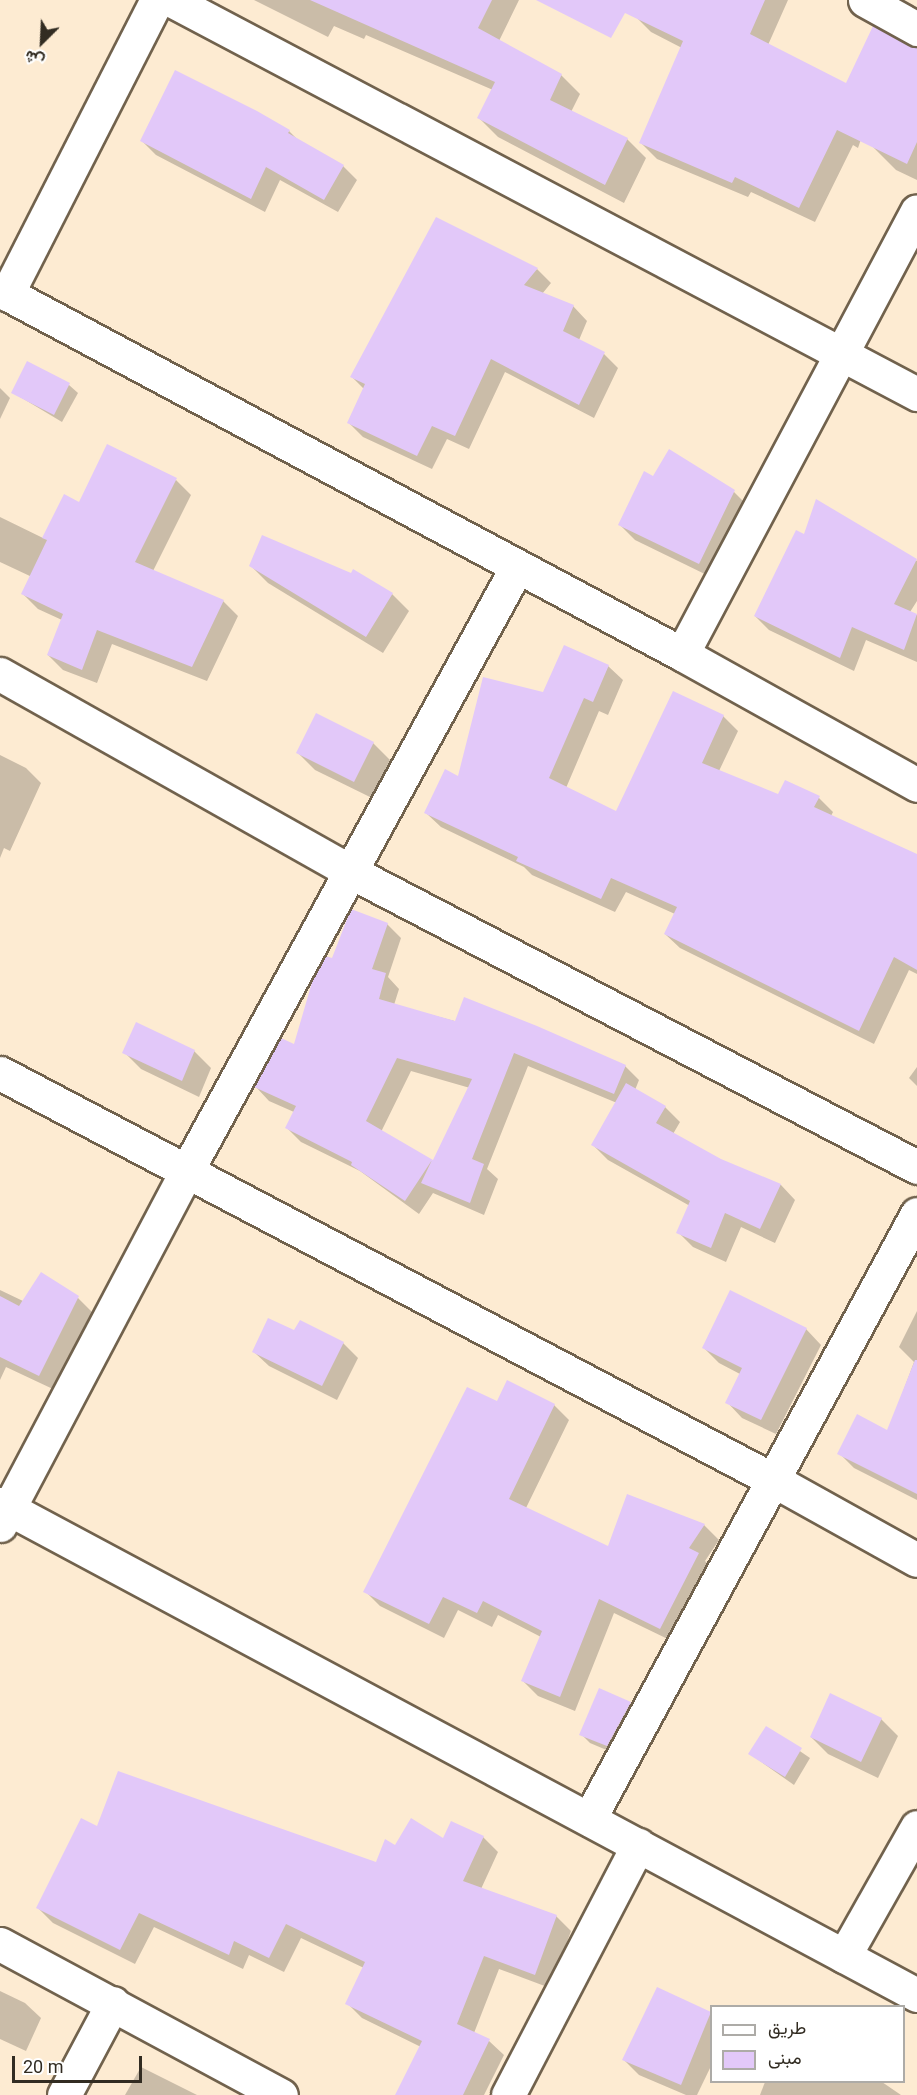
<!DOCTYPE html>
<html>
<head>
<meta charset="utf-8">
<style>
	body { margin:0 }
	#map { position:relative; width:917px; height:2095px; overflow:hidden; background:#fdebd2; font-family:Roboto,Vazirmatn,sans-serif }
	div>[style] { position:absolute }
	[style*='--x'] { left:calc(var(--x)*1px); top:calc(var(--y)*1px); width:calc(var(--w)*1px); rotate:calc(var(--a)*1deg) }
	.shadow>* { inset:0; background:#0003 }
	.building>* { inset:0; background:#e2c8f9 }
	.roads { filter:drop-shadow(2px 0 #71624d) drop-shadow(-2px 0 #71624d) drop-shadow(0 2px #71624d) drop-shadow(0 -2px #71624d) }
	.minor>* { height:33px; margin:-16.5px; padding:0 16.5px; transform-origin:16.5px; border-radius:16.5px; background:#fff }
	span { translate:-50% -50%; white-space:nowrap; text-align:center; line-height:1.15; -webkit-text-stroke:5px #fff; paint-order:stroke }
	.legend { position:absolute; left:710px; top:2005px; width:195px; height:78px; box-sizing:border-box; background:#fff; border:2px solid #adaba7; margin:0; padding:8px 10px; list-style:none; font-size:18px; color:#322c22 }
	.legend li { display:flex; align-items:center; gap:12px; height:30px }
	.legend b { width:30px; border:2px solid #adaba7 }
	.north { position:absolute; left:12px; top:12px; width:60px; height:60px; -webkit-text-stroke:4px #fff; paint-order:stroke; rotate:204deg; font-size:16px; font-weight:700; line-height:24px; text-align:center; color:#322c22 }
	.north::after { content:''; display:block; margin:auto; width:21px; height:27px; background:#322c22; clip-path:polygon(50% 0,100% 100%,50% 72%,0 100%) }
	.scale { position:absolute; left:12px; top:2056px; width:130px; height:27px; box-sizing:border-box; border:3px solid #322c22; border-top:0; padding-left:8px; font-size:18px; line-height:21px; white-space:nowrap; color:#322c22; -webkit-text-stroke:4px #fff; paint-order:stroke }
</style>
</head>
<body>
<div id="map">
	<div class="shadow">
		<i style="clip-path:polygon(254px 0,519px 0,499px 41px,561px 75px,580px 94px,571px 112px,627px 139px,646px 158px,624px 203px,498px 137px,479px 118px,493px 90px,366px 35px,364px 39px,334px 26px,328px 37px)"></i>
		<i style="clip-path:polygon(644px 0,788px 0,768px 45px,872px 106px,858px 148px,853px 145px,815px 222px,751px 192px,748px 197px,657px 159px,641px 143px,682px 48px,651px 32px,635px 16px)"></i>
		<i style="clip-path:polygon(917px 56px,917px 180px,896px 170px,872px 146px)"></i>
		<i style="clip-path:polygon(289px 131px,300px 142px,343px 166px,357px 180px,338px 212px,280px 180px,265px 212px,156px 155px,142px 141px)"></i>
		<i style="clip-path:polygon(537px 269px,551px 283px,542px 294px,573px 306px,587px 321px,579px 340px,604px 354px,618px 368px,594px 418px,505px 372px,469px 449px,447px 439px,432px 469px,363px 437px,349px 423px,364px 389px,352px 377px)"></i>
		<i style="clip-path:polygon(69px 385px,78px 393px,62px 422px,12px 392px)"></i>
		<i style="clip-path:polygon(0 388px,10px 398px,0 419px)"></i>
		<i style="clip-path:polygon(654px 478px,734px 492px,750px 508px,715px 579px,635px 540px,619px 524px)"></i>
		<i style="clip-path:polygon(176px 480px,191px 495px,153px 571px,223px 601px,238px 616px,207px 681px,112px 644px,97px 683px,63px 670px,48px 655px,62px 620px,38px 609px,23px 594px,32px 577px,0 562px,0 517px,43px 538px,80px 504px)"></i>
		<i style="clip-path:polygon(817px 501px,917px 561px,917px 601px,910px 612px,917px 615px,917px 662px,866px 640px,854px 671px,769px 630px,755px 616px,805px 537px)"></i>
		<i style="clip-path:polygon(251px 566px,392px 594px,409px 611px,383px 653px,268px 583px)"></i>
		<i style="clip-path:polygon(608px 666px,623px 680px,608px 715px,599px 711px,566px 788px,617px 813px,673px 693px,723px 716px,738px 731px,719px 771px,779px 796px,819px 798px,833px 812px,831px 816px,917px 855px,917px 974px,909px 970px,874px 1044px,680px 948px,665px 934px,675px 914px,626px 892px,615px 912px,532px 875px,524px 867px,441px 827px,426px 813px,544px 694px)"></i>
		<i style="clip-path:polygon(373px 743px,390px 760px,372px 798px,315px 770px,298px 753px)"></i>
		<i style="clip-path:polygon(0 755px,26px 768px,41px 783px,10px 851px,4px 848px,0 858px)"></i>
		<i style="clip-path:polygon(evenodd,387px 924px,401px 938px,388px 977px,399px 989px,394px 1005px,625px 1066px,639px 1080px,635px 1090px,665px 1107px,680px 1122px,673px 1134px,720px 1160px,781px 1185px,795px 1200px,775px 1243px,741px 1227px,726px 1262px,693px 1247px,678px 1232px,690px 1206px,608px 1160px,593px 1145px,617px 1103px,528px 1066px,487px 1169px,498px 1179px,484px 1215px,433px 1193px,419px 1214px,360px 1171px,301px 1142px,287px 1128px,294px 1112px,269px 1101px,256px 1087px,295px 1046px,333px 960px,387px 924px,411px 1071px,470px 1088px,433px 1162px,381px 1132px,411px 1071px)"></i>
		<i style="clip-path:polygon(194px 1051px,211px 1068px,199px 1097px,141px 1069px,124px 1052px)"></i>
		<i style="clip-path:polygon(917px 1067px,917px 1086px,909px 1078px)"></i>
		<i style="clip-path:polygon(0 1290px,23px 1301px,78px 1298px,93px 1313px,55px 1390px,6px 1367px,0 1380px)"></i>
		<i style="clip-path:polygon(917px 1311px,917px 1500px,854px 1468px,839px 1453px,888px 1432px,914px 1362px,899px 1347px)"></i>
		<i style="clip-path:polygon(806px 1329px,821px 1345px,776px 1434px,742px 1418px,727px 1402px,740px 1374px,719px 1363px,704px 1348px)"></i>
		<i style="clip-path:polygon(295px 1332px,343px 1343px,358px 1358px,337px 1400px,269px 1366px,254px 1352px)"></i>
		<i style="clip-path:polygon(497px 1403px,554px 1405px,569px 1420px,526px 1508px,609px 1548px,704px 1525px,719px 1540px,705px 1561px,713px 1569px,676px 1643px,614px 1613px,575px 1711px,538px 1696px,523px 1681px,541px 1637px,498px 1615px,492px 1627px,458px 1610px,444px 1638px,380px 1606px,365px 1591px)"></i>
		<i style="clip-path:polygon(630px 1703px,639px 1711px,616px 1754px,590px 1743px,581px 1734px)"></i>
		<i style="clip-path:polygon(881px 1719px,898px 1736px,878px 1778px,828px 1754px,811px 1737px)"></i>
		<i style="clip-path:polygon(766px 1728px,810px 1758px,794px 1785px,750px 1754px)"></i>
		<i style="clip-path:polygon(452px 1823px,483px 1837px,498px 1852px,481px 1889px,556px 1916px,571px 1931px,550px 1988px,499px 1969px,474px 2033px,489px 2041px,504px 2055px,484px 2095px,397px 2095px,421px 2047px,362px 2018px,347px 2003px,364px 1968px,301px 1938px,284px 1972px,249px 1955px,243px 1969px,154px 1927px,135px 1964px,53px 1923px,38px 1908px,98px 1829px,377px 1864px,395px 1847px,443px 1840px)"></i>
		<i style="clip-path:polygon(658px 1989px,712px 2014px,712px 2064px,697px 2095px,686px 2095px,639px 2075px,624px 2060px)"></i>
		<i style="clip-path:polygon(0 1991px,25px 2003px,41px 2018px,26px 2051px,0 2039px)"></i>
		<i style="clip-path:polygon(141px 2067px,197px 2095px,125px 2095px)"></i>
		<i style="clip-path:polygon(765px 2082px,882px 2082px,901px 2095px,760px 2095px)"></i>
	</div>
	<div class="building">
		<i style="clip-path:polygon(310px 0,492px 0,478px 28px,562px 74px,550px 100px,628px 138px,605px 185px,477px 118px,495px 82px)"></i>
		<i style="clip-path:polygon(536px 0,765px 0,750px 34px,846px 83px,873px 26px,917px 48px,917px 142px,907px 164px,837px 130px,799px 208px,735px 177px,732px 183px,639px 143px,683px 41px,625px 13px,611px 38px)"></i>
		<i style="clip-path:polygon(175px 70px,257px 111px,290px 130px,288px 133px,344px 165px,324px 200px,266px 167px,251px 199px,140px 141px)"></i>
		<i style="clip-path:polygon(436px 217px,538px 268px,524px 285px,574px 305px,563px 331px,605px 352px,579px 405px,491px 359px,455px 436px,432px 426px,417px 456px,347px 423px,365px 384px,350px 377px)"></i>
		<i style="clip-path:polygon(27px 361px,70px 383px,54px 415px,11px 393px)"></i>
		<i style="clip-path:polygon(107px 444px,177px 478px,135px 562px,224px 600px,192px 667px,97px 630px,82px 670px,47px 655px,63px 614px,21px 594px,47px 540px,42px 538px,64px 494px,79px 502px)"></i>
		<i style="clip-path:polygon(669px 449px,735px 490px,699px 564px,618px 525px,644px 471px,653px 476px)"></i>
		<i style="clip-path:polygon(816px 499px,917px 559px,894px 604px,917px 614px,904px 650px,852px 627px,840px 658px,754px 616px,796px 530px,804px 534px)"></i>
		<i style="clip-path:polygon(262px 535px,351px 573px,353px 569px,393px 593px,366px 637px,249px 566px)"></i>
		<i style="clip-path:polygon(564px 645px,609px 665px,593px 702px,584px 698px,549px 778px,616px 811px,673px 691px,724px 715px,702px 763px,778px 794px,785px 780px,820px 796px,814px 807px,917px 854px,917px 970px,894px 957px,859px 1031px,664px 934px,677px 907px,611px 878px,601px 899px,516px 861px,518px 857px,424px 813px,445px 769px,458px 776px,483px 677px,543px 692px)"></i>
		<i style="clip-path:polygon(316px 713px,374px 742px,354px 782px,296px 753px)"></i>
		<i style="clip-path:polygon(evenodd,351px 909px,388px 923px,372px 969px,386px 973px,379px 999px,455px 1021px,464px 997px,537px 1026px,626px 1065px,614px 1094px,514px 1053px,472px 1159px,484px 1164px,470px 1203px,421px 1183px,432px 1160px,405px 1201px,351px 1165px,352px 1162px,285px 1128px,296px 1106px,254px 1087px,281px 1038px,294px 1044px,313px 979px,325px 956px,332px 958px,351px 909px,397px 1058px,472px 1079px,433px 1160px,366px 1121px,397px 1058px)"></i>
		<i style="clip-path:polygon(136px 1022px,195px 1050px,182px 1081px,122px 1053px)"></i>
		<i style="clip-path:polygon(626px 1083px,666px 1106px,656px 1123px,721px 1159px,781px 1184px,760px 1229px,725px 1213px,711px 1248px,676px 1233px,690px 1201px,591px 1145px)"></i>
		<i style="clip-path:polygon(41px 1272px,79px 1296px,39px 1376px,0 1357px,0 1296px,19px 1306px)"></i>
		<i style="clip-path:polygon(730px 1290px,807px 1328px,761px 1420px,725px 1403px,742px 1368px,702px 1348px)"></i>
		<i style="clip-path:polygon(268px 1318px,294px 1330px,300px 1320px,344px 1342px,322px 1386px,252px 1352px)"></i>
		<i style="clip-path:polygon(915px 1360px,917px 1360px,917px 1494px,837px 1454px,857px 1414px,887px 1430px)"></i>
		<i style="clip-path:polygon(507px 1380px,555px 1404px,509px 1499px,608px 1546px,627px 1494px,705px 1524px,689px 1548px,699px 1553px,660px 1629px,599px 1599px,560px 1697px,521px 1681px,542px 1631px,483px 1601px,477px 1613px,443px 1597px,429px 1624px,363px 1592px,467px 1387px,497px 1401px)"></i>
		<i style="clip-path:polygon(599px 1688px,631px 1702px,607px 1746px,579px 1735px)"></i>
		<i style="clip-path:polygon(830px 1693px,882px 1718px,861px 1762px,810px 1737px)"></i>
		<i style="clip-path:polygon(766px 1726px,802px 1748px,785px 1777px,748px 1754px)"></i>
		<i style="clip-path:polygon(118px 1771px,376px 1862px,385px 1839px,395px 1845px,411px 1818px,443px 1838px,451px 1821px,484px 1836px,463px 1881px,557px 1915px,535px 1975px,484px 1956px,457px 2024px,490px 2039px,463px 2095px,395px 2095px,422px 2041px,345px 2004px,365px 1962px,286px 1924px,269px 1958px,234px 1941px,229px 1955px,139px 1913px,120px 1950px,36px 1908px,81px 1818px,97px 1826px)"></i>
		<i style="clip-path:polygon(657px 1987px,711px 2012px,681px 2085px,622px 2060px)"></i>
	</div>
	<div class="roads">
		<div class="minor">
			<i style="--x:171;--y:0;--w:844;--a:27.84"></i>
			<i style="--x:865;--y:0;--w:60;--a:29.1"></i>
			<i style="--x:0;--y:290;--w:773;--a:28.09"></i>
			<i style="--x:682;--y:654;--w:269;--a:29.1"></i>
			<i style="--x:7;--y:294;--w:330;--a:-63"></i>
			<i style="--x:682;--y:654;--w:501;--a:-62.06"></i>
			<i style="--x:0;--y:674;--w:405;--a:29.4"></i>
			<i style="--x:353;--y:873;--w:636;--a:27.53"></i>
			<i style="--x:0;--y:1073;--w:876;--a:27.76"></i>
			<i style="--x:775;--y:1481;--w:162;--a:29.1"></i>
			<i style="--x:0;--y:1504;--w:1040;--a:28.17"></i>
			<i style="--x:0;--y:1525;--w:399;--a:-62.2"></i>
			<i style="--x:186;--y:1172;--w:690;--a:-61.32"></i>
			<i style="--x:589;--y:1819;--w:688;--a:-61.54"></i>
			<i style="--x:0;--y:1944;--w:319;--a:28.3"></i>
			<i style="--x:844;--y:1956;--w:148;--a:-60.5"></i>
			<i style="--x:64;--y:2095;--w:104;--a:-62"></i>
			<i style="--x:508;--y:2095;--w:282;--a:-62.5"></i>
		</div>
	</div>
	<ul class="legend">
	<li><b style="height:8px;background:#fff"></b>طريق</li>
	<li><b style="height:16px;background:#e2c8f9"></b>مبنى</li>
	</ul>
	<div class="north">ش</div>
	<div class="scale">20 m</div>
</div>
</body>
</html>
